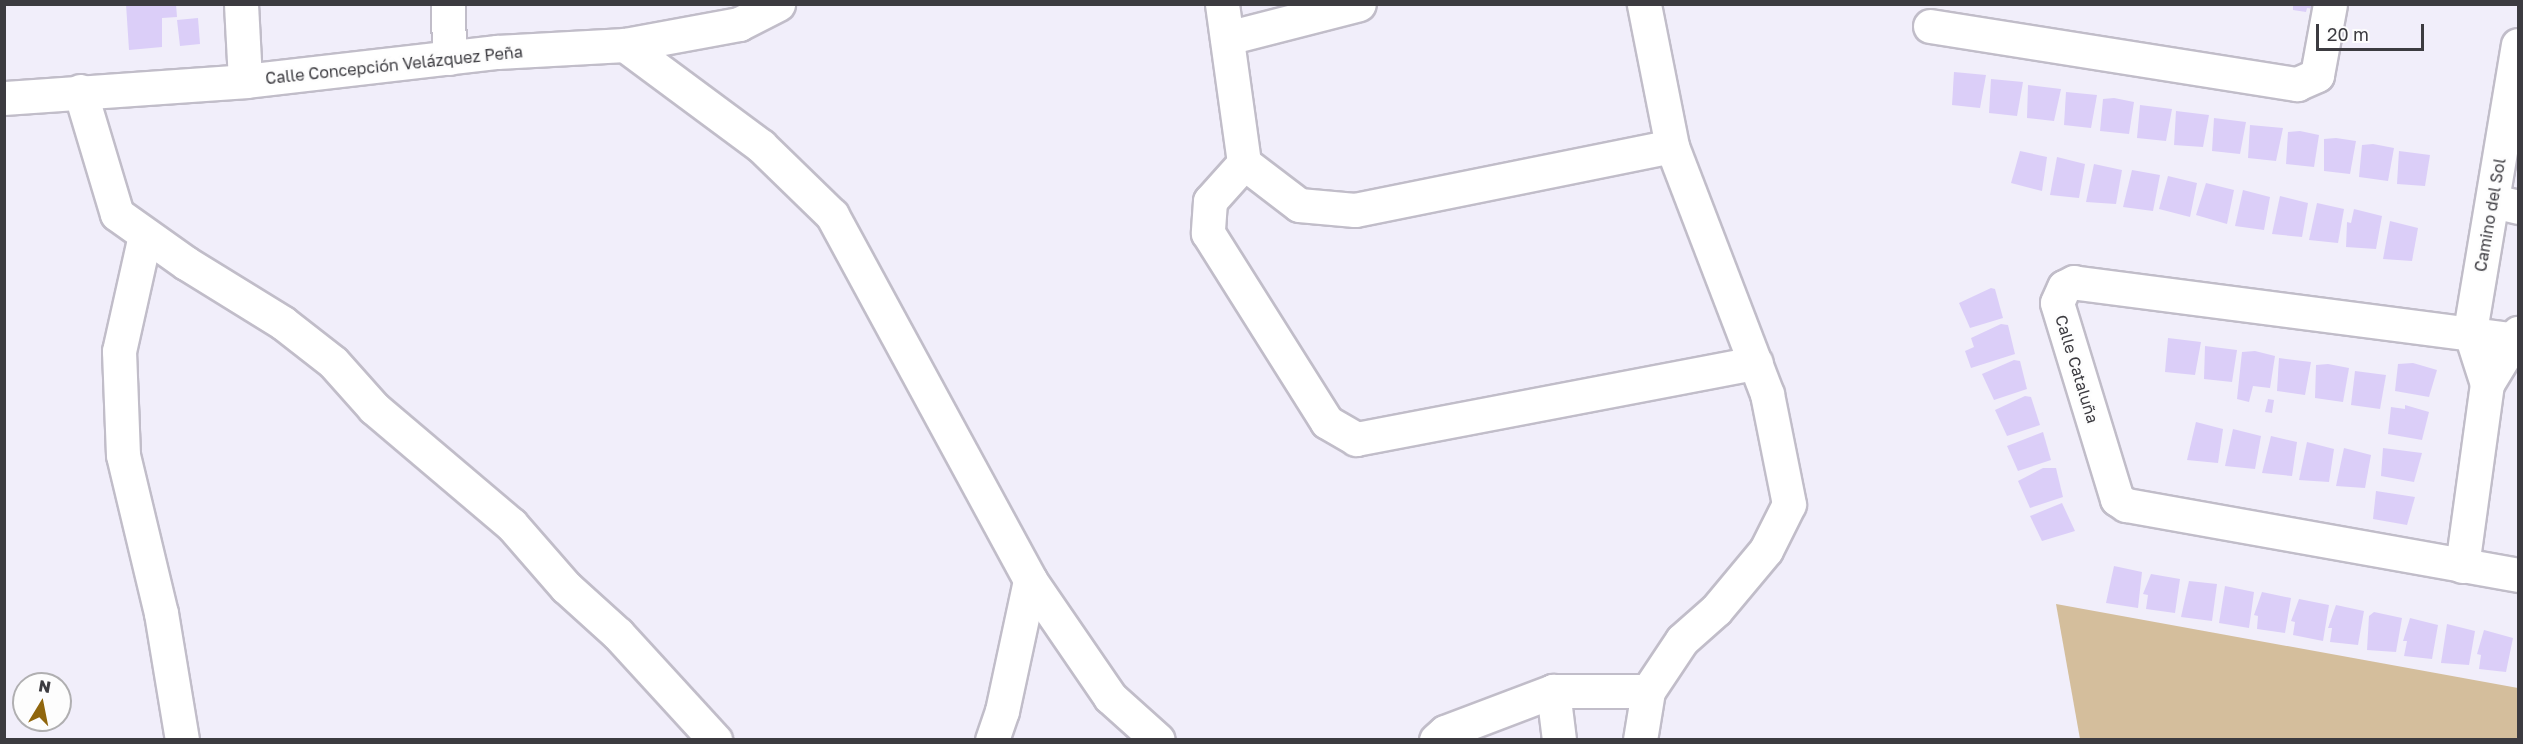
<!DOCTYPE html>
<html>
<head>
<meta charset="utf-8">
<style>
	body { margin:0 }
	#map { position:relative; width:2523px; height:744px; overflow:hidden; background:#f1eefa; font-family:"Golos Text",sans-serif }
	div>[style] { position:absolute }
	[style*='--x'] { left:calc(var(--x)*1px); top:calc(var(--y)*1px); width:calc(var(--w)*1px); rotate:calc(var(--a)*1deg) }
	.green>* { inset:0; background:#d4be9c }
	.building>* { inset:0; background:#dbcef8 }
	.roads { filter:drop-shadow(2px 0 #c1bdc9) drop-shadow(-2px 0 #c1bdc9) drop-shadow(0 2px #c1bdc9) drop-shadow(0 -2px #c1bdc9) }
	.minor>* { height:33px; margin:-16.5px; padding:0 16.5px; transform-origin:16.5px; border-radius:16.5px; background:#fff }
	.tertiary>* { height:33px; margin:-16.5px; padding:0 16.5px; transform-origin:16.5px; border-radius:16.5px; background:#fff }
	span { translate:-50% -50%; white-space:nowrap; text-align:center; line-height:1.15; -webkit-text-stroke:5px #fdfdfd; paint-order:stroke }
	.street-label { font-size:16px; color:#3c3b40 }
	.frame { position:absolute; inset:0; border:6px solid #3c3b40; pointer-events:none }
	.north { position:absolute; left:12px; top:672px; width:60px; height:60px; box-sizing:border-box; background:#fdfdfd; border:2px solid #b0afb1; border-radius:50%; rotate:10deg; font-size:16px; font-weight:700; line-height:24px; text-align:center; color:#3c3b40 }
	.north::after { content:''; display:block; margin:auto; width:21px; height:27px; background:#90660d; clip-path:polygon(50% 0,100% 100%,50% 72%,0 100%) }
	.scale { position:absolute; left:2316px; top:24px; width:108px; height:27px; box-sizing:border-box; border:3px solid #3c3b40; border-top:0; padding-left:8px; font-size:18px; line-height:21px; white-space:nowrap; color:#3c3b40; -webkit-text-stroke:4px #fdfdfd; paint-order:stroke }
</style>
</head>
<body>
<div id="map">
	<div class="green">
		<i style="clip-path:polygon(2056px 604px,2518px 688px,2518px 739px,2080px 739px)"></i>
	</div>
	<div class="building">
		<i style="clip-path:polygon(126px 4px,176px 4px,177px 17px,162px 18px,162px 47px,129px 50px)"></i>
		<i style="clip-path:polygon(2293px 4px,2321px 4px,2320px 10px,2307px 8px,2306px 12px,2293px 10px)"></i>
		<i style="clip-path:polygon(198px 18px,200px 44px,180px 46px,177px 20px)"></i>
		<i style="clip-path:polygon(1954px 72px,1986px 75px,1980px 108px,1952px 105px)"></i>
		<i style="clip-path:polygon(1991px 79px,2023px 82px,2017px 116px,1989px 113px)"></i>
		<i style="clip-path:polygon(2028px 85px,2061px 89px,2054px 121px,2027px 118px)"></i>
		<i style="clip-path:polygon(2066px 92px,2097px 95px,2091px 128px,2064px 125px)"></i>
		<i style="clip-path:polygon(2114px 98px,2134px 102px,2129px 134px,2100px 131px,2103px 99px)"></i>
		<i style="clip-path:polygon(2140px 105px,2172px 109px,2166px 141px,2137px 138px)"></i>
		<i style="clip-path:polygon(2176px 111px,2209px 115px,2203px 147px,2174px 145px)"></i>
		<i style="clip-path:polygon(2214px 118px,2246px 122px,2240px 154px,2212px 151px)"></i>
		<i style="clip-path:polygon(2250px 125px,2283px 128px,2276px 161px,2248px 158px)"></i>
		<i style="clip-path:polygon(2300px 131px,2319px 135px,2314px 167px,2286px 164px,2288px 132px)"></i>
		<i style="clip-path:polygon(2336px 138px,2356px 141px,2350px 174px,2324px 171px,2324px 139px)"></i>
		<i style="clip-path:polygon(2373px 144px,2394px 148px,2388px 181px,2359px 177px,2362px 145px)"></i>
		<i style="clip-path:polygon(2020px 151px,2047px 157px,2042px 191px,2011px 183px)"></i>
		<i style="clip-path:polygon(2399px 151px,2430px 155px,2425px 186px,2397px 184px)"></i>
		<i style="clip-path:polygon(2057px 157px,2085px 164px,2079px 198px,2050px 195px)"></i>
		<i style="clip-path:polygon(2094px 164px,2122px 170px,2116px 204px,2086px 202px)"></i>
		<i style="clip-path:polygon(2132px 170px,2160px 175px,2153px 211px,2123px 207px)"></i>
		<i style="clip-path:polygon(2168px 176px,2197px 183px,2190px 217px,2159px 209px)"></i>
		<i style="clip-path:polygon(2206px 183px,2234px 190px,2227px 224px,2196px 215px)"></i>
		<i style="clip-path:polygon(2243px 190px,2270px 197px,2264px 230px,2235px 226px)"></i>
		<i style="clip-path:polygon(2280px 196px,2308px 203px,2302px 237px,2272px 234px)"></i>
		<i style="clip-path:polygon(2317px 203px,2344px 209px,2338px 243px,2309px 240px)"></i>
		<i style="clip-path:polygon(2354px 209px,2382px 216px,2376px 249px,2346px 247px,2347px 222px,2351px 223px)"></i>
		<i style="clip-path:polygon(2390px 221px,2418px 228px,2412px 261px,2383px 259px)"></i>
		<i style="clip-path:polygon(1991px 288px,1995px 289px,2003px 318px,1970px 328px,1959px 303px)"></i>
		<i style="clip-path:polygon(2001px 324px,2008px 325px,2015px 354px,1971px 368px,1965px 351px,1974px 347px,1971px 338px)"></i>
		<i style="clip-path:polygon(2168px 338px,2201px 342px,2195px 375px,2165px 372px)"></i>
		<i style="clip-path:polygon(2205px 346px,2237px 350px,2232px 382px,2204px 379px)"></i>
		<i style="clip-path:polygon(2255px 351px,2275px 356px,2270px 388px,2253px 386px,2249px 402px,2237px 399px,2242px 352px)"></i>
		<i style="clip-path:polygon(2279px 358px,2311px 362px,2305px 395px,2277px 391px)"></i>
		<i style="clip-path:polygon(2014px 360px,2020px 361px,2027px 389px,1994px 400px,1982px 374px)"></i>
		<i style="clip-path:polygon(2413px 363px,2437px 370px,2429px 397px,2395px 391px,2398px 364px)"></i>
		<i style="clip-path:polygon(2328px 364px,2349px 368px,2343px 402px,2315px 398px,2316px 365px)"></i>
		<i style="clip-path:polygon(2355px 371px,2386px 375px,2380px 409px,2351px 405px)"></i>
		<i style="clip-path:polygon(2025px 396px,2031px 397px,2040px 425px,2007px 436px,1995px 410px)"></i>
		<i style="clip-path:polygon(2268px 399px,2274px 400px,2272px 413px,2265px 412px)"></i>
		<i style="clip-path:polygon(2405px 405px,2429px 412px,2422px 440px,2388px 434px,2391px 407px,2405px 409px)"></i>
		<i style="clip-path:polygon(2196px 422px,2223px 429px,2218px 463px,2187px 460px)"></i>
		<i style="clip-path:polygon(2233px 429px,2261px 436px,2255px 469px,2225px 466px)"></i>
		<i style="clip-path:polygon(2043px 432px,2051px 460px,2018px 471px,2007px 446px)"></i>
		<i style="clip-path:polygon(2271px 436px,2297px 442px,2292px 476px,2262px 473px)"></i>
		<i style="clip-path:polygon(2307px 442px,2334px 449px,2329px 482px,2299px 480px)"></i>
		<i style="clip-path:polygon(2344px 448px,2371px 455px,2365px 488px,2336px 486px)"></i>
		<i style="clip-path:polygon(2383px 448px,2422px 453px,2414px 482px,2381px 476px)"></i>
		<i style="clip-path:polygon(2043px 468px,2056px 468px,2063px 497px,2030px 508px,2018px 481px)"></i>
		<i style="clip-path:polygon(2376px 491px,2415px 497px,2407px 525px,2373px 519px)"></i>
		<i style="clip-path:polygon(2062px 503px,2075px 531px,2042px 541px,2030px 516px)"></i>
		<i style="clip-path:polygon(2114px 566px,2142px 572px,2138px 608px,2106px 603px)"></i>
		<i style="clip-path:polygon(2151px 574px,2180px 579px,2175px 613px,2146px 609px,2148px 595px,2143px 594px)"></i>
		<i style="clip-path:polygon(2189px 581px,2217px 584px,2212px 621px,2181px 617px)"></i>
		<i style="clip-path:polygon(2225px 586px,2254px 592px,2249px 628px,2219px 623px)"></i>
		<i style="clip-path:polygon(2262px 592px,2291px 598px,2285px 633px,2257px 629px,2258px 616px,2254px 615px)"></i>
		<i style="clip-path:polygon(2299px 599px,2329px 605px,2323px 641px,2293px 635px,2295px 622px,2291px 621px)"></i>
		<i style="clip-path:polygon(2336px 605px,2364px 611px,2358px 645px,2330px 642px,2332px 628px,2328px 628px)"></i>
		<i style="clip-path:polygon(2374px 612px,2402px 618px,2396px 652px,2367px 650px,2369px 616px)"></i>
		<i style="clip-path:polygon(2410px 618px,2438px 625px,2432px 659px,2404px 656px,2407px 641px,2403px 641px)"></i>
		<i style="clip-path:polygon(2447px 624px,2475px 631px,2469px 665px,2441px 663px)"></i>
		<i style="clip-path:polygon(2484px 630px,2513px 638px,2506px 672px,2479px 669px,2481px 655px,2477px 654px)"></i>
	</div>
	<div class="roads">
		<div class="minor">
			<i style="--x:241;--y:4;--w:77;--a:87"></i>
			<i style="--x:448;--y:4;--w:54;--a:88.9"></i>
			<i style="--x:1222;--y:4;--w:161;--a:82.1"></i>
			<i style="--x:1244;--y:163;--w:69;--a:37.4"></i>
			<i style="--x:1299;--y:205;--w:56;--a:5.1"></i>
			<i style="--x:1355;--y:210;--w:323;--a:-11.4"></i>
			<i style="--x:1930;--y:26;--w:372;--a:9"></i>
			<i style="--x:2297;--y:84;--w:22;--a:-24"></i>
			<i style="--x:2317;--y:75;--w:72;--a:-79.6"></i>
			<i style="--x:1227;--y:38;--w:136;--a:-14.4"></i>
			<i style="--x:625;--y:45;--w:169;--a:36.6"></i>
			<i style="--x:761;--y:146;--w:99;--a:44.2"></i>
			<i style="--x:832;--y:215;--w:415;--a:61.5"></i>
			<i style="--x:1030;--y:580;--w:142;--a:55.6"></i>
			<i style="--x:1110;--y:697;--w:64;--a:41.9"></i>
			<i style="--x:80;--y:91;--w:128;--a:73.3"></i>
			<i style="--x:117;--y:214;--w:85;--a:35.4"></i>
			<i style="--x:186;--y:263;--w:114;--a:31.7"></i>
			<i style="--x:283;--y:323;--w:63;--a:38"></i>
			<i style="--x:333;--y:362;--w:62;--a:48.3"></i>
			<i style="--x:374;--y:408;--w:180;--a:40.3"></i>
			<i style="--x:511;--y:524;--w:84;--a:48.9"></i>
			<i style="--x:566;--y:587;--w:70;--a:42.1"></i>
			<i style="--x:618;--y:634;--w:144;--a:47.5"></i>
			<i style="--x:4;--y:98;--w:242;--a:-4"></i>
			<i style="--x:245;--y:81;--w:254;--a:-6.6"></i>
			<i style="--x:497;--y:52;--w:128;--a:-3.1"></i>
			<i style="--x:625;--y:45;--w:116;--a:-10.4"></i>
			<i style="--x:739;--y:24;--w:44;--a:-27.1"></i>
			<i style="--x:1244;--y:163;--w:51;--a:131.8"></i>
			<i style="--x:1210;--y:201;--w:32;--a:94"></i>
			<i style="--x:1208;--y:233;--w:223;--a:57.8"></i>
			<i style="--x:1327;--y:422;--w:34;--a:30"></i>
			<i style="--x:1356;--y:439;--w:407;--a:-10.8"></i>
			<i style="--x:2493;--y:201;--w:26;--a:13"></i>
			<i style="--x:145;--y:235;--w:119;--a:102.6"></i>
			<i style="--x:119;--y:351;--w:104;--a:87.8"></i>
			<i style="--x:123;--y:455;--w:163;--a:76.5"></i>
			<i style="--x:161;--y:613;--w:129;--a:80.6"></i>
			<i style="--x:2518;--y:340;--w:448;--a:-172.6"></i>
			<i style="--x:2074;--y:282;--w:11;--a:153"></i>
			<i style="--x:2064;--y:287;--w:17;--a:114"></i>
			<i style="--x:2057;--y:303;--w:205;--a:73"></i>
			<i style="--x:2117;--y:499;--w:11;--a:34"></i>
			<i style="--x:2126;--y:505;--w:398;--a:10.1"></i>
			<i style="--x:2462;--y:566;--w:184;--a:-82.2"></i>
			<i style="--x:1553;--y:691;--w:49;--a:83"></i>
			<i style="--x:992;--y:740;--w:31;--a:-71"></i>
			<i style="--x:1002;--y:711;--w:134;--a:-77.9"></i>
			<i style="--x:1436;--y:740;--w:12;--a:-42"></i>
			<i style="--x:1445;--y:732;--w:116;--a:-20.8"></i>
			<i style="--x:1553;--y:691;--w:95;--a:0"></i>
			<i style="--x:1640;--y:740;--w:50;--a:-80.7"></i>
			<i style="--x:1648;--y:691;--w:61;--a:-56.3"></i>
			<i style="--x:1682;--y:640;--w:45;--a:-41.4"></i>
			<i style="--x:1716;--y:610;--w:78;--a:-50.2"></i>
			<i style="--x:1766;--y:550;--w:51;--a:-63.4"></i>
			<i style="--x:1789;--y:504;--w:112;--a:-101.3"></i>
			<i style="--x:1767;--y:394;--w:266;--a:-111"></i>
			<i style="--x:1672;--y:146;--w:145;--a:-101.2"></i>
		</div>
		<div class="tertiary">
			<i style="--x:2487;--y:384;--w:56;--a:-107.8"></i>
			<i style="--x:2470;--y:331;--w:290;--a:-80.5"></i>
			<i style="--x:2487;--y:384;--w:60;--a:-58.7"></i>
		</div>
	</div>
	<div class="street-label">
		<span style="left:394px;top:65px;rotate:-6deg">Calle Concepción Velázquez Peña</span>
		<span style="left:2490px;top:215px;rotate:-80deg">Camino del Sol</span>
		<span style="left:2077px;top:369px;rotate:73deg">Calle Cataluña</span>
	</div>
	<div class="frame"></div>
	<div class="north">N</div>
	<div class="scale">20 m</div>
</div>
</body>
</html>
